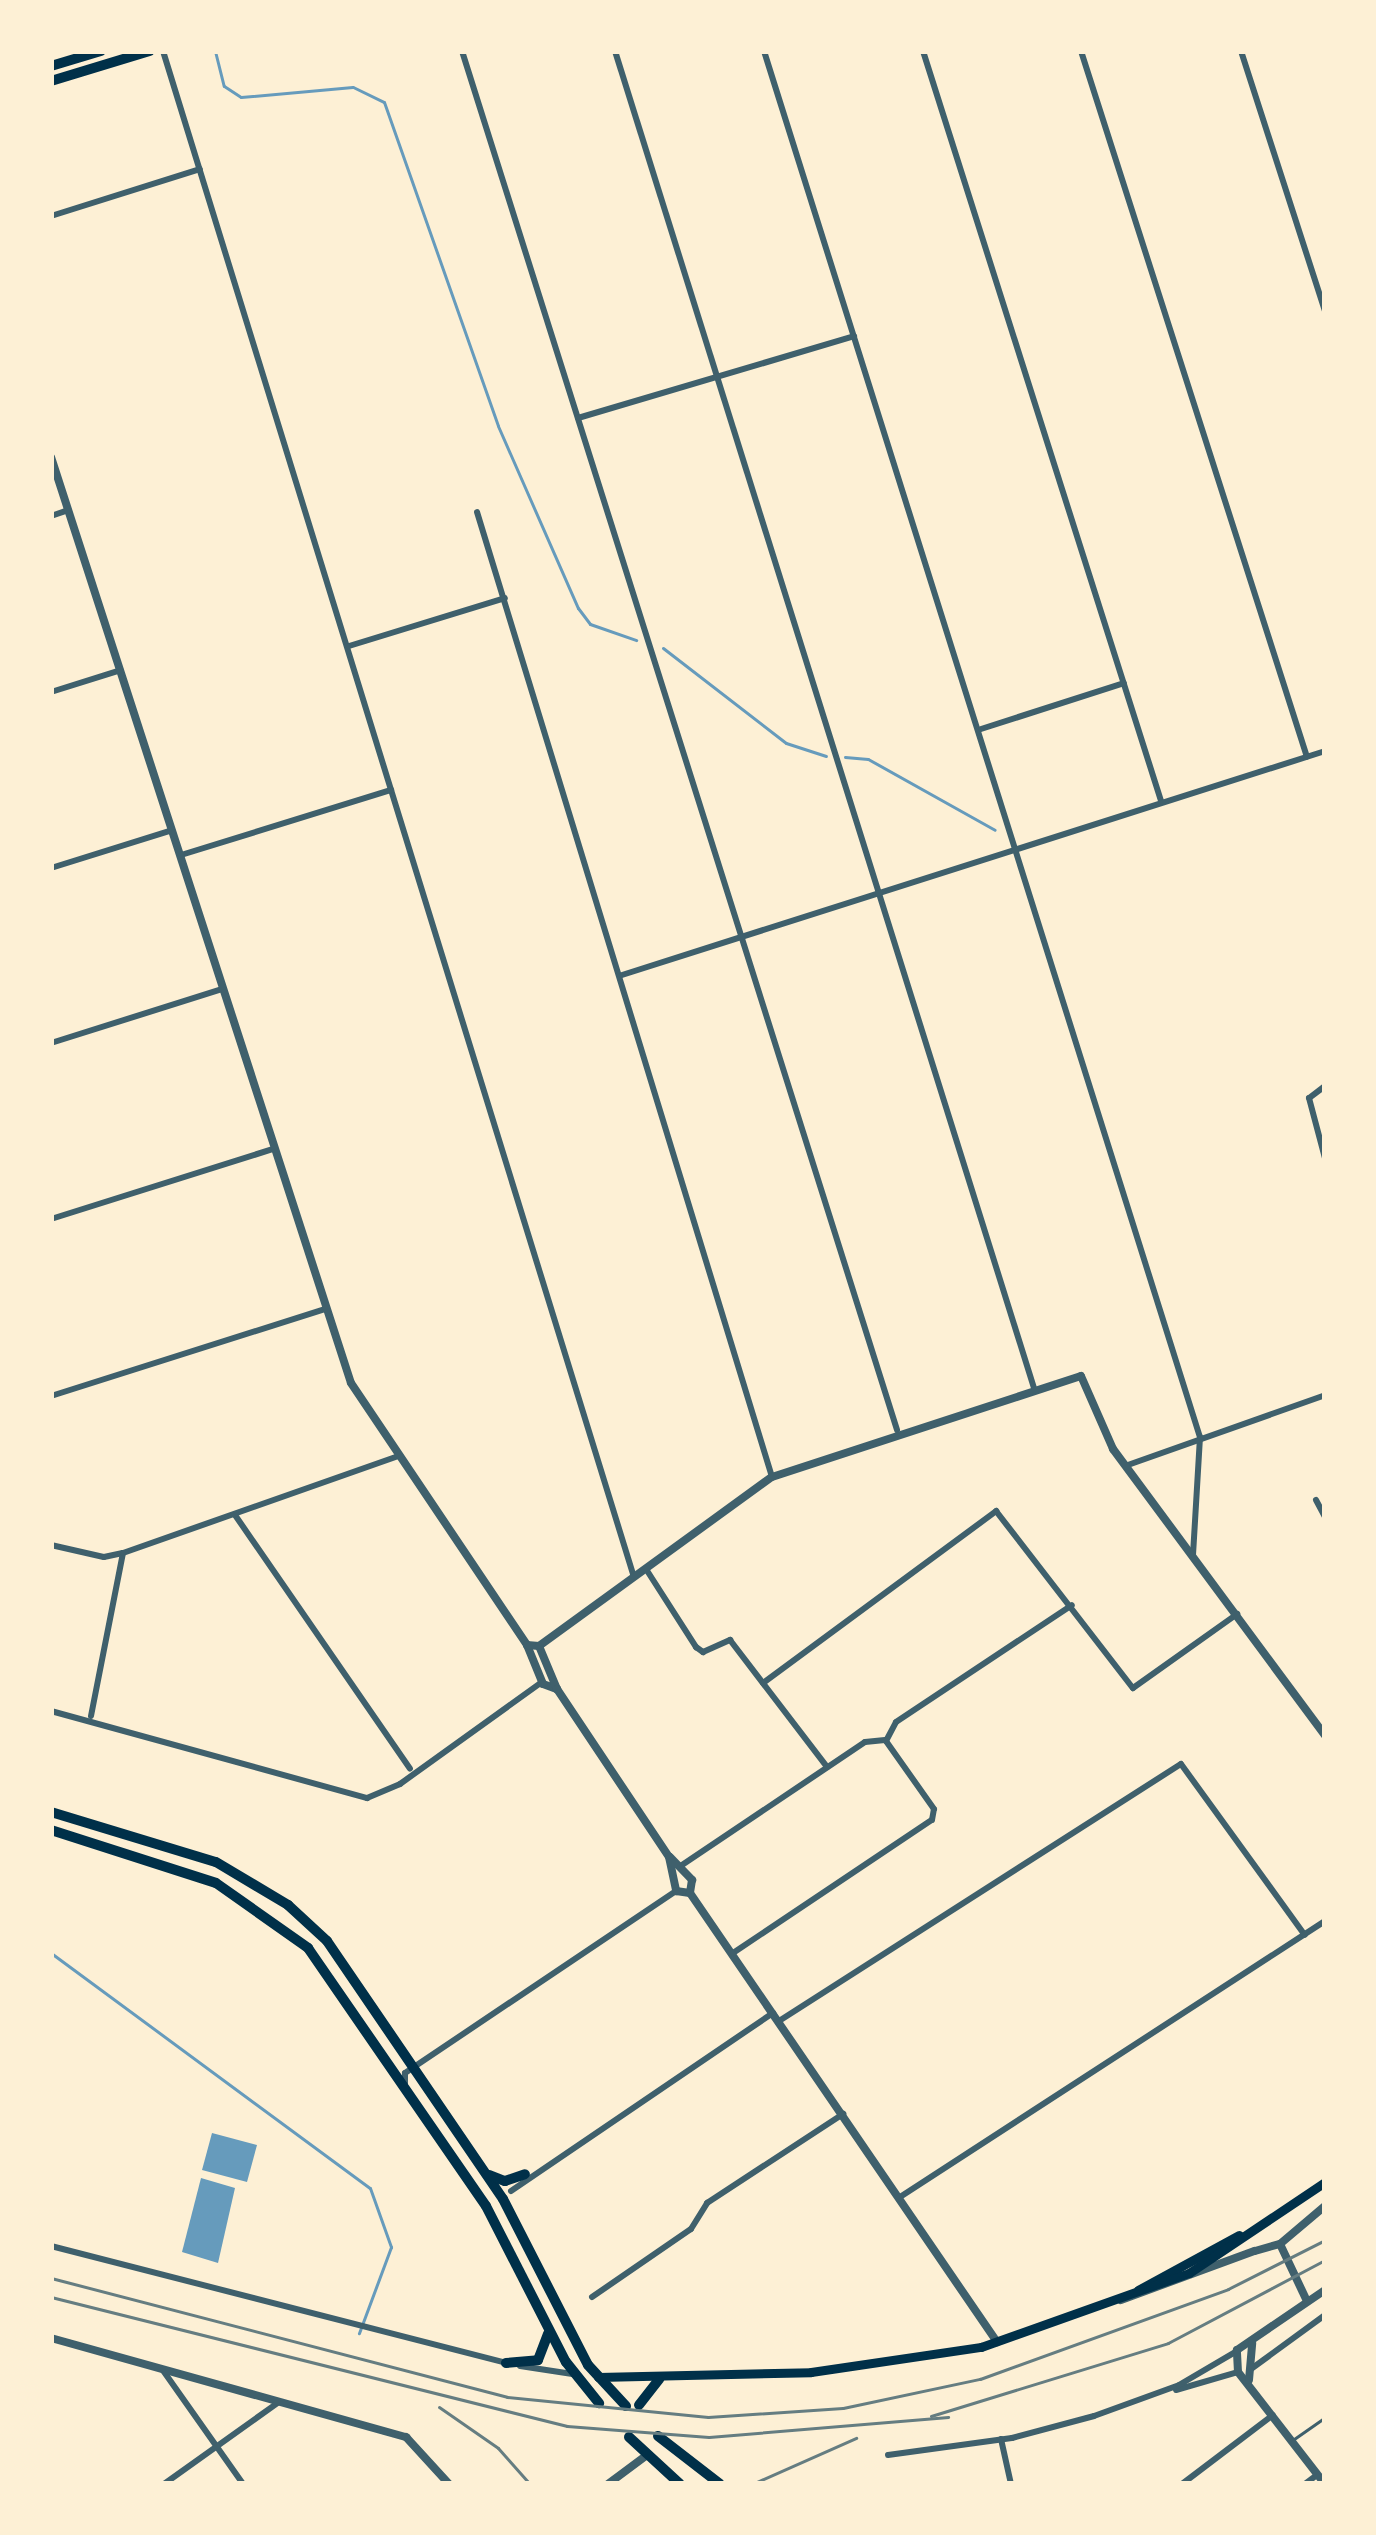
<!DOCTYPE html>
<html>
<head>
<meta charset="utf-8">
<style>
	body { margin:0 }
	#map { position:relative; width:1376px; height:2535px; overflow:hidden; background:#fdf0d5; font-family:Jost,sans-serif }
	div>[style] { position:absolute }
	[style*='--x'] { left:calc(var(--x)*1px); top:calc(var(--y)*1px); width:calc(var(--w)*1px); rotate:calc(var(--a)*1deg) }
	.water>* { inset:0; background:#669bbc }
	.stream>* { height:3px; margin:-1.5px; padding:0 1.5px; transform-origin:1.5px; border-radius:1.5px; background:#669bbc }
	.service>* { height:3px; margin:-1.5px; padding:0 1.5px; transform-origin:1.5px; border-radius:1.5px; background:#3f606c }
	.minor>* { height:6px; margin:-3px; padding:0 3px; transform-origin:3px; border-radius:3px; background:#3f606c }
	.tertiary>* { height:8px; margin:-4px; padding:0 4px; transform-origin:4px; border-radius:4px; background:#3f606c }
	.secondary>* { height:9px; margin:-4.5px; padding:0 4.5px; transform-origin:4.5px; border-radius:4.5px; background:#003049 }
	.trunk>* { height:10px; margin:-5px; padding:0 5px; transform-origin:5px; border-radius:5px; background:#003049 }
	.rail>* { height:3px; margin:-1.5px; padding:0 1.5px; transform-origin:1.5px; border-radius:1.5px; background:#657d81 }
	span { translate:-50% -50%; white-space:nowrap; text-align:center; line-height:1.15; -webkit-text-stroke:10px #fdf0d5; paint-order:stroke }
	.frame { position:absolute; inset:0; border:54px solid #fdf0d5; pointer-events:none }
</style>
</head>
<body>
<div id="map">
	<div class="water">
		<i style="clip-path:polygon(212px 2133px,257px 2145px,247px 2182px,202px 2170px)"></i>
		<i style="clip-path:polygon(201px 2178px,235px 2188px,218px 2263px,182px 2252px)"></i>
	</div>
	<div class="stream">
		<i style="--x:215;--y:51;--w:36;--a:76"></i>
		<i style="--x:224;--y:86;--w:20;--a:33"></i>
		<i style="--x:241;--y:97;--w:112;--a:-5.1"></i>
		<i style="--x:353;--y:87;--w:34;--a:26"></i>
		<i style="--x:384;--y:102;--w:343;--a:70.6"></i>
		<i style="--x:498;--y:426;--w:199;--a:66.3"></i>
		<i style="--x:578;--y:608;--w:20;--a:53"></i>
		<i style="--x:590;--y:624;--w:49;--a:19.2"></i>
		<i style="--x:663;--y:648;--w:155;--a:37.7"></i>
		<i style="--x:786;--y:743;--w:42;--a:18"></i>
		<i style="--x:845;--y:757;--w:23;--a:5"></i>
		<i style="--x:868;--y:759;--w:145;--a:29.2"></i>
		<i style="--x:51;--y:1953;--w:396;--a:36.4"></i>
		<i style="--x:370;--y:2188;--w:63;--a:70.4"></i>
		<i style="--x:391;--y:2247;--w:92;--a:110.4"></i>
	</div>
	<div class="service">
		<i style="--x:1294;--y:2439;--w:38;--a:-35"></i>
	</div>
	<div class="minor">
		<i style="--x:163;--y:51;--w:1594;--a:72.85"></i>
		<i style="--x:462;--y:51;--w:1446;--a:72.49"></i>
		<i style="--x:615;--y:51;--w:1401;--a:72.6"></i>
		<i style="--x:764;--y:51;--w:1453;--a:72.54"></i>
		<i style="--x:1200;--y:1437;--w:119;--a:93.4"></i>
		<i style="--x:923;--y:51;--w:787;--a:72.39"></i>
		<i style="--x:1081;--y:51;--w:741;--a:72.25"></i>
		<i style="--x:1241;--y:51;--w:273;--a:72.1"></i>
		<i style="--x:51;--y:216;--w:156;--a:-17.5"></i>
		<i style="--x:578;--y:418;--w:288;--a:-16.5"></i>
		<i style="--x:477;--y:512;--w:1009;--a:73"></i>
		<i style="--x:51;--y:516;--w:18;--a:-19"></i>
		<i style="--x:349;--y:646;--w:163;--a:-17.1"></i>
		<i style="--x:51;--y:692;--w:73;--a:-17.4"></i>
		<i style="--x:981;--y:729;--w:150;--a:-17.8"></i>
		<i style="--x:181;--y:855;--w:220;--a:-17.2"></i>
		<i style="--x:51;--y:868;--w:127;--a:-17.4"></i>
		<i style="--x:622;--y:975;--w:738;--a:-17.67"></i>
		<i style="--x:51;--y:1043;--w:179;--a:-17.5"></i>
		<i style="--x:1325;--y:1086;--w:20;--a:143"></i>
		<i style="--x:1309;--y:1098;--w:62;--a:75.1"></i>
		<i style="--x:51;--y:1219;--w:233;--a:-17.5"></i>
		<i style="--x:51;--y:1396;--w:288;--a:-17.6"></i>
		<i style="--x:1125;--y:1466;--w:212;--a:-19.5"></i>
		<i style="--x:1316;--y:1500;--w:19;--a:62"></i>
		<i style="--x:235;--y:1515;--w:308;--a:55.4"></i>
		<i style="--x:51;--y:1545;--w:54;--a:12.8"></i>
		<i style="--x:104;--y:1557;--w:19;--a:-12"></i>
		<i style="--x:646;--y:1569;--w:93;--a:57.3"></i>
		<i style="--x:696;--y:1647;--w:9;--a:36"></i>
		<i style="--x:703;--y:1652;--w:30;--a:-24"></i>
		<i style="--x:730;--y:1640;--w:160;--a:52.6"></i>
		<i style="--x:763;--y:1683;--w:290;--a:-36.4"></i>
		<i style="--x:996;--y:1511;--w:224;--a:52.3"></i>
		<i style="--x:1133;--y:1688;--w:128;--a:-35.4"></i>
		<i style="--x:51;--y:1711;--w:328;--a:15.4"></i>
		<i style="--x:367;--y:1798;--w:36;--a:-23"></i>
		<i style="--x:400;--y:1784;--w:175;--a:-35.7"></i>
		<i style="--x:91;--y:1716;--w:166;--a:-78.9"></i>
		<i style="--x:123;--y:1553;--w:292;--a:-19.4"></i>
		<i style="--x:886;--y:1741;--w:21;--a:-62"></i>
		<i style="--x:896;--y:1722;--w:211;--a:-33.6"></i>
		<i style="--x:682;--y:1865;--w:220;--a:-33.9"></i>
		<i style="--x:865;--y:1742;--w:20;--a:-6"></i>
		<i style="--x:733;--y:1953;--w:239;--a:-33.8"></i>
		<i style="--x:932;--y:1820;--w:11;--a:-80"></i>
		<i style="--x:934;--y:1809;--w:83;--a:-125.2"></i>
		<i style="--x:779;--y:2021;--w:477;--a:-32.6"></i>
		<i style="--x:1181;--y:1764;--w:211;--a:54.1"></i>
		<i style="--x:405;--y:2085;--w:12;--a:-90"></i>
		<i style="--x:405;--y:2073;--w:326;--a:-33.9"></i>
		<i style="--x:511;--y:2191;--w:317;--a:-34.2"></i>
		<i style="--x:900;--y:2197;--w:507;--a:-33"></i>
		<i style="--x:51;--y:2246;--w:471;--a:14.4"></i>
		<i style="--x:592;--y:2297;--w:120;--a:-34.5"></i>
		<i style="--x:691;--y:2229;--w:31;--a:-58"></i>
		<i style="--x:707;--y:2203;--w:163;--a:-33.2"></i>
		<i style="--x:520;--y:2366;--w:53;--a:8.7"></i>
		<i style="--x:162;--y:2369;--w:141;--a:54.8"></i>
		<i style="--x:1251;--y:2369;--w:92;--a:-36.1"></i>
		<i style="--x:1176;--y:2390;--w:65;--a:-16.2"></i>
		<i style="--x:1001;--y:2439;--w:46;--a:77.5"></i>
		<i style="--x:888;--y:2455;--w:125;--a:-7.8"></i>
		<i style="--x:1012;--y:2438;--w:85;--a:-15"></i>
		<i style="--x:1094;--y:2416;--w:90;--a:-20"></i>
		<i style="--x:1179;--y:2385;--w:67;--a:-30.4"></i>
		<i style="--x:164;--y:2484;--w:141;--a:-35.5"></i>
		<i style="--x:1182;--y:2484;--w:114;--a:-37.2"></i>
		<i style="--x:1305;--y:2484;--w:15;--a:-37"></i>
	</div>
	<div class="tertiary">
		<i style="--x:51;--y:457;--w:973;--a:72.05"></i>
		<i style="--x:351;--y:1383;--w:316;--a:56.1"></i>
		<i style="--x:527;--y:1645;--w:42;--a:67.7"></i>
		<i style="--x:543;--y:1684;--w:15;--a:20"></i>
		<i style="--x:527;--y:1645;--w:12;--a:5"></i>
		<i style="--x:539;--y:1646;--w:47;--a:67.3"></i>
		<i style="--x:557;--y:1689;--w:202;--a:56.3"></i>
		<i style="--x:669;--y:1857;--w:35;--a:78"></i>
		<i style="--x:676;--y:1891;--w:14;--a:8"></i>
		<i style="--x:539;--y:1646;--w:288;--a:-36"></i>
		<i style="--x:772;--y:1477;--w:325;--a:-18.1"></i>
		<i style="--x:1081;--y:1376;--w:80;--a:66.3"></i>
		<i style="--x:1113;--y:1449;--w:357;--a:53.5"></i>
		<i style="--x:670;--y:1857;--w:32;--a:46"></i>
		<i style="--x:692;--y:1880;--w:13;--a:99"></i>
		<i style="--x:690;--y:1893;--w:544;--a:55.64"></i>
		<i style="--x:1280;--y:2244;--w:63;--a:64.7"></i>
		<i style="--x:1255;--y:2251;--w:26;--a:-16"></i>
		<i style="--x:1280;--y:2244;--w:59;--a:-40.2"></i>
		<i style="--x:1121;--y:2300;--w:142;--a:-20.2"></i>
		<i style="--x:51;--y:2338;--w:369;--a:15.6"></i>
		<i style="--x:406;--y:2437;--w:64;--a:47.5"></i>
		<i style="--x:1238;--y:2372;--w:142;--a:52.2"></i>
		<i style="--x:1238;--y:2372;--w:22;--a:-93"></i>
		<i style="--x:1237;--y:2350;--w:107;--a:-34.3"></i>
		<i style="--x:1249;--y:2380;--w:37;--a:-85"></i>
		<i style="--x:608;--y:2484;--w:49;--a:-36.6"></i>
	</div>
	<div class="secondary">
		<i style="--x:1138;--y:2290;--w:115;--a:-28.6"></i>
		<i style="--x:598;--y:2377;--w:213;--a:-1.3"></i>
		<i style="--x:811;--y:2372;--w:172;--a:-8.4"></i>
		<i style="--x:981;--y:2347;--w:221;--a:-19.6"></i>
		<i style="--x:1189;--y:2273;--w:164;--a:-33.8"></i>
	</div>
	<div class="trunk">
		<i style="--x:51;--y:66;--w:52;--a:-16.7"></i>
		<i style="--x:51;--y:81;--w:103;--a:-16.9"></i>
		<i style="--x:51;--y:1812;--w:172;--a:16.9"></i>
		<i style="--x:216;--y:1862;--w:84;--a:30.8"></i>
		<i style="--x:288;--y:1905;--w:53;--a:42.7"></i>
		<i style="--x:327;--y:1941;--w:312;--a:55.7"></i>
		<i style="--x:503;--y:2199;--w:186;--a:62.9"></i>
		<i style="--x:588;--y:2365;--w:56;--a:47.2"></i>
		<i style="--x:51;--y:1830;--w:173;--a:17.8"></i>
		<i style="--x:216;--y:1883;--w:113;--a:35.2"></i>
		<i style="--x:308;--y:1948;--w:313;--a:55.4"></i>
		<i style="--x:486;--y:2206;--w:175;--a:62.9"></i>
		<i style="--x:566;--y:2362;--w:53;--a:51.2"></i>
		<i style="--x:489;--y:2175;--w:17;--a:21"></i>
		<i style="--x:505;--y:2181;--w:21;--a:-19"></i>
		<i style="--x:506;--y:2363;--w:32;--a:-5"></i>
		<i style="--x:538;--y:2360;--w:28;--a:-69"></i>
		<i style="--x:639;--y:2405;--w:33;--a:-52"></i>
		<i style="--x:658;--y:2436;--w:78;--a:37.7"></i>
		<i style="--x:629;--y:2437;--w:69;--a:42.7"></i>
	</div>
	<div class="rail">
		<i style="--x:51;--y:2278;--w:471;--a:14.6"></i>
		<i style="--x:507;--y:2397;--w:202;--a:5.7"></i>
		<i style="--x:708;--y:2417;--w:135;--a:-3.8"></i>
		<i style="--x:843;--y:2408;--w:140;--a:-12"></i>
		<i style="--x:980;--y:2379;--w:264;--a:-19.9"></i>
		<i style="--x:1228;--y:2289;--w:109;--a:-26.8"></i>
		<i style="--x:51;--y:2297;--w:532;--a:14.04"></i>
		<i style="--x:567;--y:2426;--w:142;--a:4.4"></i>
		<i style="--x:709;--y:2437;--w:240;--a:-4.8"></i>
		<i style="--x:439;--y:2407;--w:72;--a:34.8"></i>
		<i style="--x:498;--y:2448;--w:48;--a:48.4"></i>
		<i style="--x:931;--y:2416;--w:248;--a:-17.1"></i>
		<i style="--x:1168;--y:2343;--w:178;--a:-27.9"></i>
		<i style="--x:752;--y:2484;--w:114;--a:-23.9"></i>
	</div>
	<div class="frame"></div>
</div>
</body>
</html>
